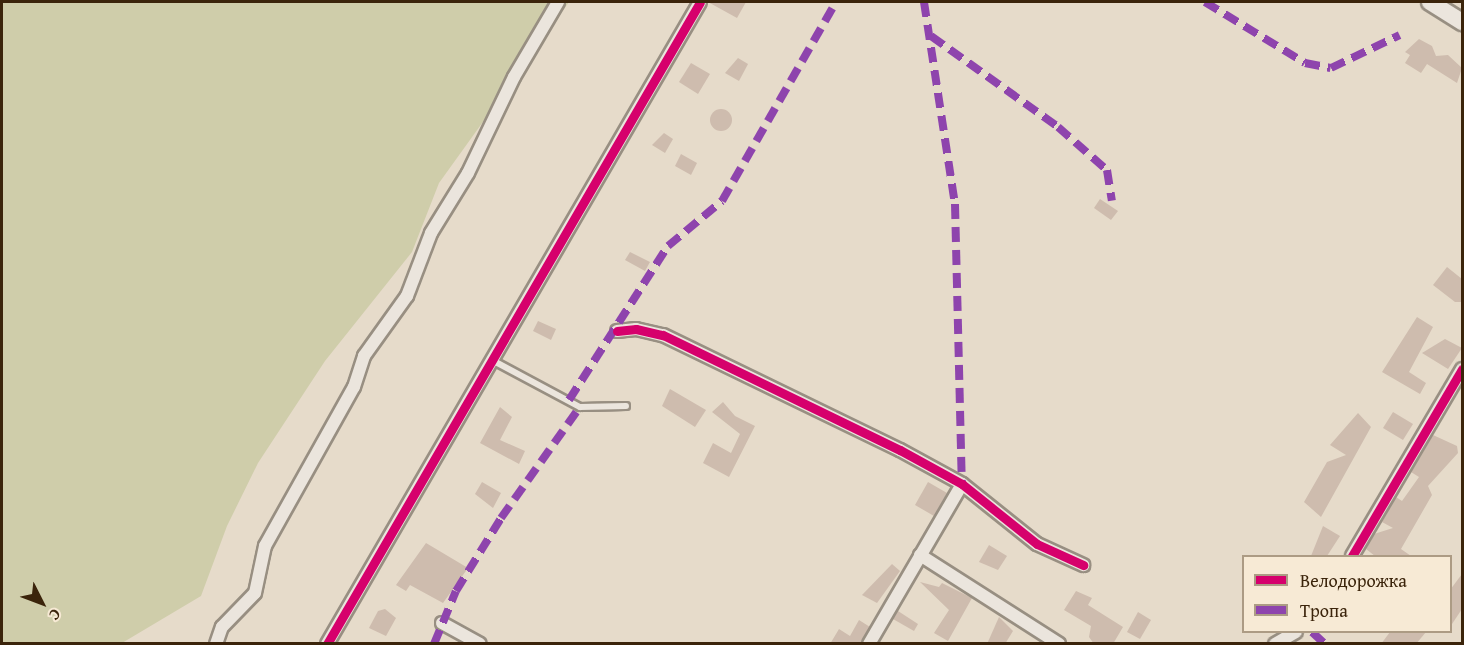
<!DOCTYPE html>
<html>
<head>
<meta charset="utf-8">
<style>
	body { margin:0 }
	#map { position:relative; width:1464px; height:645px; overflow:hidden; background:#e6dbca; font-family:"Gentium Book Plus",serif }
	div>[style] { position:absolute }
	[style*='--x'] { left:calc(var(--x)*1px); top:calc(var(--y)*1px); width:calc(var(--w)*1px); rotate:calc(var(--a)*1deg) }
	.green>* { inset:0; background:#cfcdaa }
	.building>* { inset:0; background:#cebcae }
	.round { border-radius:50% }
	.roads { filter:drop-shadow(2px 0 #988f82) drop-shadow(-2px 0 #988f82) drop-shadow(0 2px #988f82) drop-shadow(0 -2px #988f82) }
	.lane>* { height:6px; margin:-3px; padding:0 3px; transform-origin:3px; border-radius:3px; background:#ebe5dd }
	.street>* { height:12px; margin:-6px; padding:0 6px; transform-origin:6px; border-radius:6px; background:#ebe5dd }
	.secondary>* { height:16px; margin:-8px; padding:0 8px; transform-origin:8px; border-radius:8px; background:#ebe5dd }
	.quiet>* { height:8px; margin-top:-4px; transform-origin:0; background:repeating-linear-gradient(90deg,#8e44ad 0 15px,transparent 0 23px) }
	.cycleway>* { height:9px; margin:-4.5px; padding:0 4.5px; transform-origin:4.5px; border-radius:4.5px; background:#d6006c }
	span { translate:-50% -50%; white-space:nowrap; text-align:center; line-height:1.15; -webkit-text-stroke:4.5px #f7ead5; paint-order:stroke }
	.frame { position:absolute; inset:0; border:3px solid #3b240b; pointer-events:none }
	.legend { position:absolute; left:1242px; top:555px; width:210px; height:78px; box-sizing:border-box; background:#f7ead5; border:2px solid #ac9b84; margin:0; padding:8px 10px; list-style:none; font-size:18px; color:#3b240b }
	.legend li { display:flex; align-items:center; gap:12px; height:30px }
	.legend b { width:30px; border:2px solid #ac9b84 }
	.north { position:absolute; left:12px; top:573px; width:60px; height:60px; -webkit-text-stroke:4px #f7ead5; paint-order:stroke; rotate:132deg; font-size:16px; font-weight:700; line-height:24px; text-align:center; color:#3b240b }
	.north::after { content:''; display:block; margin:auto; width:21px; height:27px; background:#3b240b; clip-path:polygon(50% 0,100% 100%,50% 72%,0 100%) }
</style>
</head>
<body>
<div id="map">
	<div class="green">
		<i style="clip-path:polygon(2px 2px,569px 2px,439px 183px,412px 252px,325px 361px,258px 463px,227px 526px,201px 596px,122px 643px,2px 643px)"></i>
	</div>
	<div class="building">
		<i style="clip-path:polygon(708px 2px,746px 2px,737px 18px)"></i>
		<i style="clip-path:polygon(1419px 39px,1432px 46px,1436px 56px,1448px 55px,1462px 68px,1457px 83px,1427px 64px,1421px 73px,1405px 63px,1410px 55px,1405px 52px)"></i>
		<i style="clip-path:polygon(738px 58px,748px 64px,739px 81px,725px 73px)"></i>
		<i style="clip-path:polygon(691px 63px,710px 74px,698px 94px,679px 82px)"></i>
		<i class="round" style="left:710px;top:109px;width:22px;height:22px"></i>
		<i style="clip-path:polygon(664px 133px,673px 139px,665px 153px,652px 145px)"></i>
		<i style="clip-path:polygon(681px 154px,697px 163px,691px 175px,675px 166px)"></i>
		<i style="clip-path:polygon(1100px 199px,1118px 211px,1111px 220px,1094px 208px)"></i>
		<i style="clip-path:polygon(630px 252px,650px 262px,645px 271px,625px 260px)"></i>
		<i style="clip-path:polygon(1447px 267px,1462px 279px,1462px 302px,1455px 302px,1433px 285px)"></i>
		<i style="clip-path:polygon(1417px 317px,1433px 327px,1409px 372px,1426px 383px,1420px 394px,1382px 372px)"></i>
		<i style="clip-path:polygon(538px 321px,556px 329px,551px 340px,533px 331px)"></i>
		<i style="clip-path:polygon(1445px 339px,1462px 348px,1448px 369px,1422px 353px)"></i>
		<i style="clip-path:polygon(670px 389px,706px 410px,695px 427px,662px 406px)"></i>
		<i style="clip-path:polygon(723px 402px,735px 416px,755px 426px,729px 477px,703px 463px,713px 443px,731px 453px,740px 434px,712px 412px)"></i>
		<i style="clip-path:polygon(500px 407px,512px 417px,500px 440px,525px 451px,519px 464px,480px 443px)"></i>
		<i style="clip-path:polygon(1393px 412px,1413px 424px,1403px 440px,1383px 428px)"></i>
		<i style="clip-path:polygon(1358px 413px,1371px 427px,1321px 517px,1304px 502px,1327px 462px,1346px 455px,1330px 445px)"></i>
		<i style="clip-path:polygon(1433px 435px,1457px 446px,1458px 453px,1428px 486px,1432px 495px,1401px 549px,1411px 556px,1375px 556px,1366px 549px,1374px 534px,1393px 528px,1382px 522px,1396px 497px,1402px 501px,1419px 477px,1411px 472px)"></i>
		<i style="clip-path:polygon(482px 482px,501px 493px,493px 508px,475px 494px)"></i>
		<i style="clip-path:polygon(928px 482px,947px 493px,934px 516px,915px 505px)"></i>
		<i style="clip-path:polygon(1323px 526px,1340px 536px,1327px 556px,1311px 556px)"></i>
		<i style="clip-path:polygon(426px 543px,468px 568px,443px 603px,410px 585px,406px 591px,396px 585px)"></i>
		<i style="clip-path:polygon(989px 545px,1007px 556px,998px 570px,979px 562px)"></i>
		<i style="clip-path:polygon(892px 564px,900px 571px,877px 603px,862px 595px)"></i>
		<i style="clip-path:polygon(1462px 574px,1462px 609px,1450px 627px,1450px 590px)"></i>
		<i style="clip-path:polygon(920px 582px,939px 587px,942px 583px,972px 598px,948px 641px,934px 633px,949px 610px)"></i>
		<i style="clip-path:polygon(1076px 591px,1092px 598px,1088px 605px,1123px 627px,1113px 644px,1094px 644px,1089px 637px,1091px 626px,1064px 610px)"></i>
		<i style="clip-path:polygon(385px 609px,396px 618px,386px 636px,369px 628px,378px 611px)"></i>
		<i style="clip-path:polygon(898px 611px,918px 624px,914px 631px,893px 619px)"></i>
		<i style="clip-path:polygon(1138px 612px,1151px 620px,1140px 639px,1127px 632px)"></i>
		<i style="clip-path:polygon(999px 617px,1013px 631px,1005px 644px,987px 644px)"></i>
		<i style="clip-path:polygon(859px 620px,870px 627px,861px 644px,830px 644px,839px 629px,850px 636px)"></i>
		<i style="clip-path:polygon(1390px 632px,1426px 632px,1416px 644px,1381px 644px)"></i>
	</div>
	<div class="roads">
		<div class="lane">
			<i style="--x:490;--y:359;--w:102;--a:28.1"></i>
			<i style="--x:580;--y:407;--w:46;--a:-1.2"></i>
		</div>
		<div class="street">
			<i style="--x:617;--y:331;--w:19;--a:-6"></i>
			<i style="--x:636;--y:329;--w:28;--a:13"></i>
			<i style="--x:663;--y:335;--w:263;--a:25.9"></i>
			<i style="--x:900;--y:450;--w:71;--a:28.7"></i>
			<i style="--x:962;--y:484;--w:96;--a:38.7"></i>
			<i style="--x:1037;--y:544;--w:51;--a:24.5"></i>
			<i style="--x:920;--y:555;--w:165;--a:32.6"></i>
			<i style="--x:1352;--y:556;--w:217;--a:-59.5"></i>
			<i style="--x:442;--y:623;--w:43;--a:28.9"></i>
			<i style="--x:216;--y:644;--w:18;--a:-71"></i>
			<i style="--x:222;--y:627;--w:47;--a:-45.9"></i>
			<i style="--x:255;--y:593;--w:48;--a:-78"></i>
			<i style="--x:265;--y:546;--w:182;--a:-60.8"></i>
			<i style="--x:354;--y:387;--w:33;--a:-72"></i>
			<i style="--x:364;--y:356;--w:74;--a:-54.4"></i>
			<i style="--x:407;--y:296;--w:67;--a:-69.1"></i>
			<i style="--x:431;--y:233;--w:70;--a:-58.3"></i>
			<i style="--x:468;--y:173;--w:106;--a:-64.4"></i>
			<i style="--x:514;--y:77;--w:87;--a:-59.6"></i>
			<i style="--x:327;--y:644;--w:742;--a:-59.84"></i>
			<i style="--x:869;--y:644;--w:185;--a:-59.8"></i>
			<i style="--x:1275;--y:644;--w:24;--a:-30"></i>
		</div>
		<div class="secondary">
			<i style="--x:1430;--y:2;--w:38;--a:32"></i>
		</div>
	</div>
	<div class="quiet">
		<i style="--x:924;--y:2;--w:204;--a:81.3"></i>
		<i style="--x:955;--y:204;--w:280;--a:88.6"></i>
		<i style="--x:1205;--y:2;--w:117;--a:31.4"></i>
		<i style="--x:1305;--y:63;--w:26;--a:11"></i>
		<i style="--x:1331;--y:68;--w:76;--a:-25.6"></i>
		<i style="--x:931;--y:36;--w:156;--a:35.6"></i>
		<i style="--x:1058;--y:127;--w:65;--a:41.3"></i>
		<i style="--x:1107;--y:170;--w:31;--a:81"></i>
		<i style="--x:569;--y:400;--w:183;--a:-57.3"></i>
		<i style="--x:668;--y:246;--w:70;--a:-39.8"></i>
		<i style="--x:722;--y:201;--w:229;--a:-60.2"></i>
		<i style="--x:1312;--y:632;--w:18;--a:43"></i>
		<i style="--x:434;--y:644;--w:57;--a:-67.5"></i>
		<i style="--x:456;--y:591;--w:86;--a:-58.3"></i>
		<i style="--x:501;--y:518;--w:136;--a:-54.6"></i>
	</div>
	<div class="cycleway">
		<i style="--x:617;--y:331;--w:19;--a:-6"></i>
		<i style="--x:636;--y:329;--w:28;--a:13"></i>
		<i style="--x:663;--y:335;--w:263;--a:25.9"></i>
		<i style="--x:900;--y:450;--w:71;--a:28.7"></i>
		<i style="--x:962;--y:484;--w:96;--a:38.7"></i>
		<i style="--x:1037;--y:544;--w:51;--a:24.5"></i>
		<i style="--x:1352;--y:556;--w:217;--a:-59.5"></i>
		<i style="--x:327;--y:644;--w:742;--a:-59.84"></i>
	</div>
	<div class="frame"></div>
	<ul class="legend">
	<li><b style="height:8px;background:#d6006c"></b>Велодорожка</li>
	<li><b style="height:8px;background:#8e44ad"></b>Тропа</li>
	</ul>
	<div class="north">С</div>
</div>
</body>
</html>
